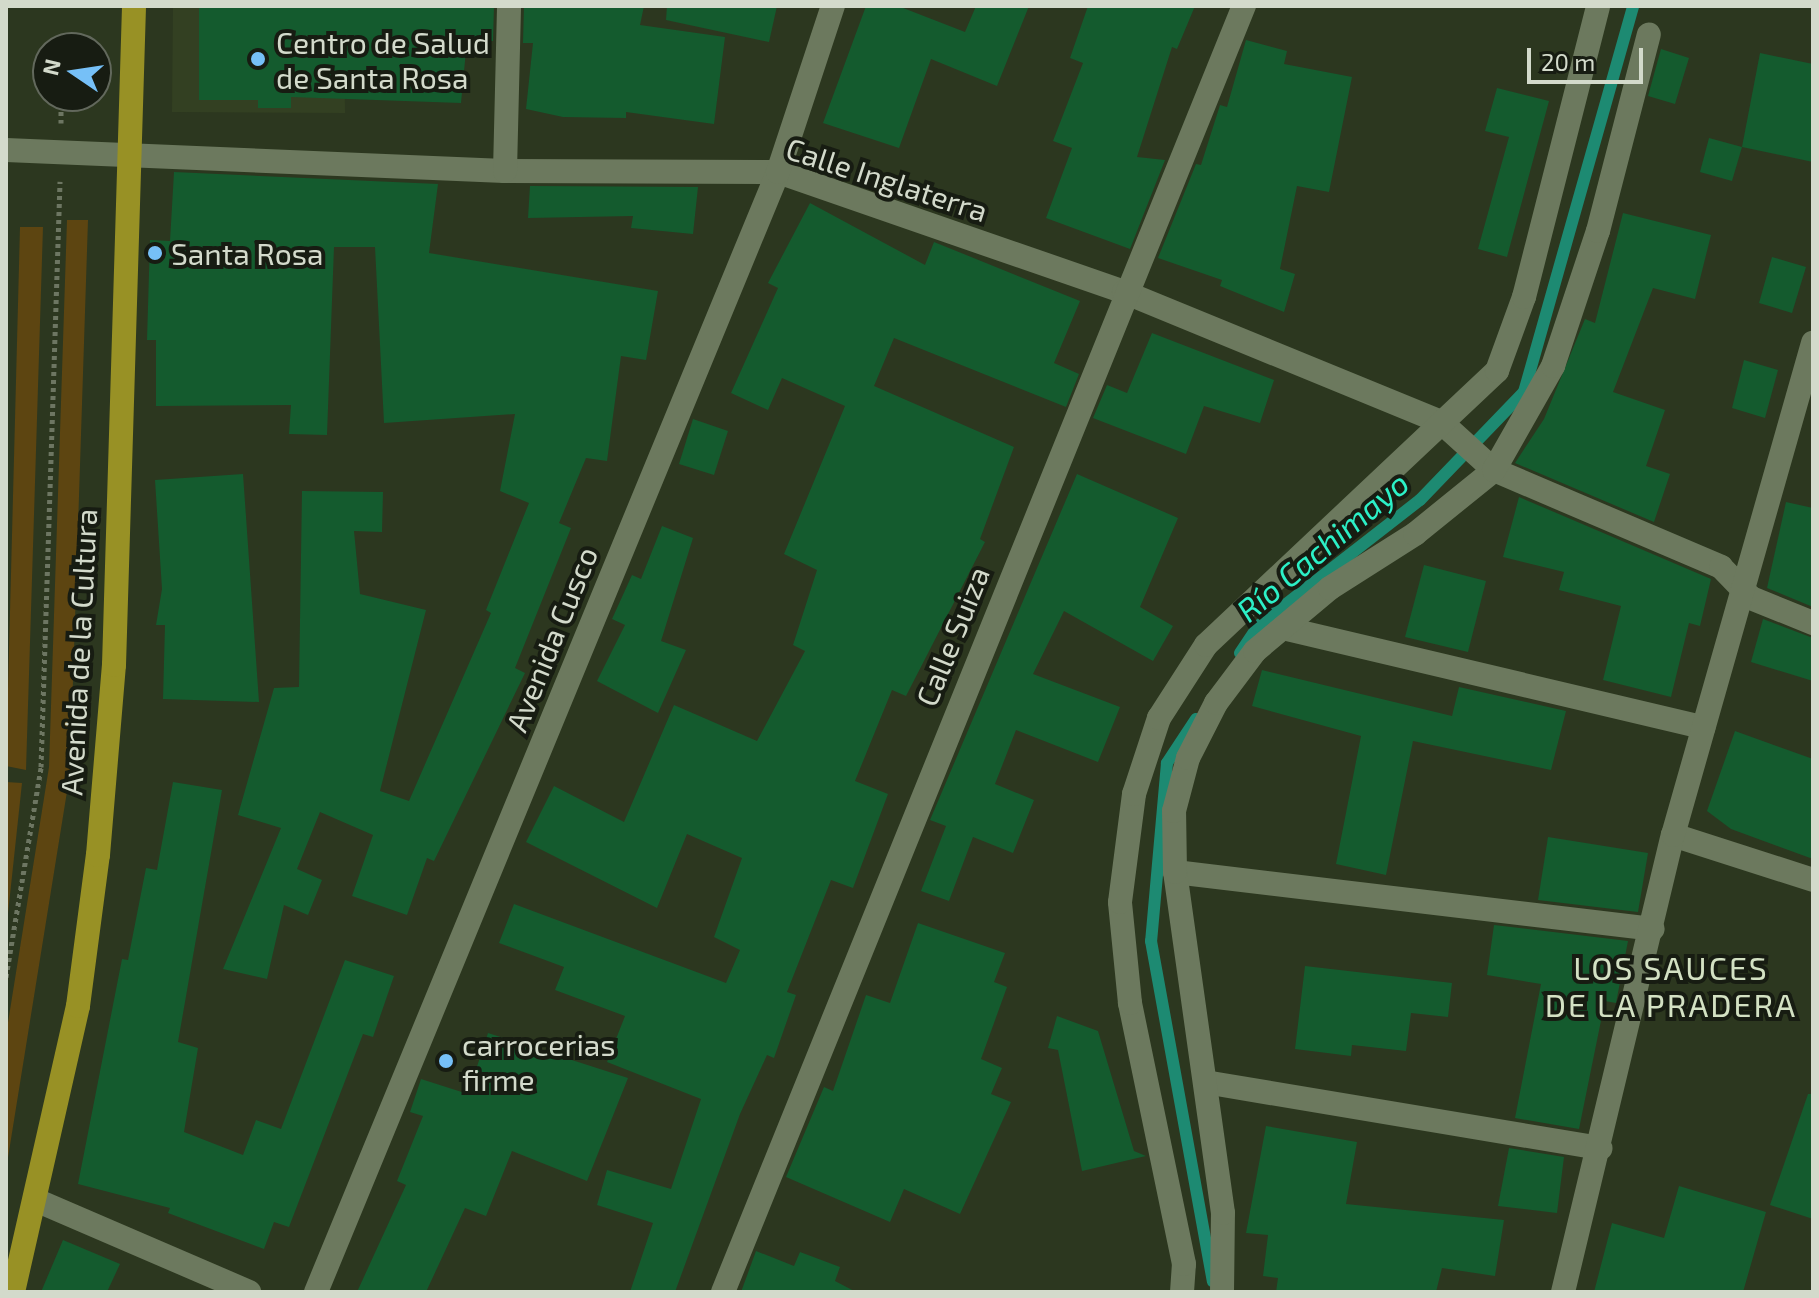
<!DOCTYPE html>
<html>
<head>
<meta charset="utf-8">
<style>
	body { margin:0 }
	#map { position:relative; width:1819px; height:1298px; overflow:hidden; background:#2c371f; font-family:"Exo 2",sans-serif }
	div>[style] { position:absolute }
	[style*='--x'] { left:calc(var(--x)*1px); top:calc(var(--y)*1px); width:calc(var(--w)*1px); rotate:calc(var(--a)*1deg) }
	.built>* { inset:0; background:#334022 }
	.green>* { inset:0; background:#5d4511 }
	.stream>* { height:12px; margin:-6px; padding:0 6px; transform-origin:6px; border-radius:6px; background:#1d8a72 }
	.building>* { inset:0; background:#145b2e }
	.path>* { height:5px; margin-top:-2.5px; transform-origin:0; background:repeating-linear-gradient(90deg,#6d7662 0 4px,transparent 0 8px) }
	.street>* { height:24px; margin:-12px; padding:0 12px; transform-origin:12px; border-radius:12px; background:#6c795e }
	.highway>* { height:24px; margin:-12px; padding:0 12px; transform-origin:12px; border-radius:12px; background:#989125 }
	.dots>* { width:22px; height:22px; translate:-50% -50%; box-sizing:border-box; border:4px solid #171c12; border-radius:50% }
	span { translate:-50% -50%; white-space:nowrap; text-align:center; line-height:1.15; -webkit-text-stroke:8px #171c12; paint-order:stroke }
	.poi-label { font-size:30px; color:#d3dacb }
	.left { translate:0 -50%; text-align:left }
	.street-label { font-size:30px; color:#d3dacb }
	.water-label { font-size:32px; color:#2cf0c7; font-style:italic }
	.neighbourhood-label { font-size:32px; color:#d3e1c3; letter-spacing:2px }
	.frame { position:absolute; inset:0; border:8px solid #d3dacb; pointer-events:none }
	.north { position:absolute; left:32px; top:32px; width:80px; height:80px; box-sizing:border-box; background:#171c12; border:2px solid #62685c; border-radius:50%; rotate:283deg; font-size:22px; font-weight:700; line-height:32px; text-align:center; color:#d3dacb }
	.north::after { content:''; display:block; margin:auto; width:28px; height:36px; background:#76c0f7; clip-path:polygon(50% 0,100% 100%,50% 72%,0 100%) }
	.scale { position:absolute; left:1527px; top:48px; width:116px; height:36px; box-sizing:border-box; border:4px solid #d3dacb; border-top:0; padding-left:10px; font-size:24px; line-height:28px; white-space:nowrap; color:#d3dacb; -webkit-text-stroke:6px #171c12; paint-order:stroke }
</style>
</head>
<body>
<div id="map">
	<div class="built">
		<i style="clip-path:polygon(173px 6px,344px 6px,345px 113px,172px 112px)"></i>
	</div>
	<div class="green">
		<i style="clip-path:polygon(67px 220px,88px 220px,70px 773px,6px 1170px,6px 1035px,49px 767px)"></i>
		<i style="clip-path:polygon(20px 227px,43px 227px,26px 770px,6px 766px)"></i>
		<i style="clip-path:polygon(6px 782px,22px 783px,6px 932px)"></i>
	</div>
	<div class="stream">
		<i style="--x:1240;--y:653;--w:32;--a:-56"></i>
		<i style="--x:1258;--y:626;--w:205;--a:-37.9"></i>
		<i style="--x:1420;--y:500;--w:150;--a:-46.1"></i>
		<i style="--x:1524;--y:392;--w:401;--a:-74.2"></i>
		<i style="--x:1196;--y:719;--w:53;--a:123.4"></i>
		<i style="--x:1167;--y:763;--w:179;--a:95.1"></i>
		<i style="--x:1151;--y:941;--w:346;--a:79.7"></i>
	</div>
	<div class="building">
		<i style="clip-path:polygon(199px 6px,494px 6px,493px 41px,467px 40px,461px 103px,291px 97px,291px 108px,258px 108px,258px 100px,199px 100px)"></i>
		<i style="clip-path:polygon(524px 6px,644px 6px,640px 25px,725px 37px,714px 124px,626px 112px,626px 118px,563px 117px,526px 109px,533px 43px,523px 43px)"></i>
		<i style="clip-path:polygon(667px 6px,777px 6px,769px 42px,666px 20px)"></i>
		<i style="clip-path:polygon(866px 6px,898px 6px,965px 32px,976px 6px,1029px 6px,997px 86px,931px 59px,899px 148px,823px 123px)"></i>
		<i style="clip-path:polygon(1088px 6px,1195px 6px,1177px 49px,1172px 47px,1137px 157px,1165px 160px,1130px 249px,1046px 218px,1072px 148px,1053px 141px,1083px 63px,1070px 58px)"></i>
		<i style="clip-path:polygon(1246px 40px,1287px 51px,1284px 64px,1352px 77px,1329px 192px,1297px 186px,1280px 269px,1295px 274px,1284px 312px,1220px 286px,1222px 280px,1158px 258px,1196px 164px,1201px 165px,1220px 105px,1227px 107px)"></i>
		<i style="clip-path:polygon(1661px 49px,1689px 58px,1675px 104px,1648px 96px)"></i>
		<i style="clip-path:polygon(1760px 53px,1813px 64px,1813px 162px,1742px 147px)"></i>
		<i style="clip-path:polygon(1497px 88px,1549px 101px,1507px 257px,1478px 249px,1509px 137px,1485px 131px)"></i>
		<i style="clip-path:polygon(1709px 138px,1742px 147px,1732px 181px,1700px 172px)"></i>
		<i style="clip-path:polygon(174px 172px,438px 184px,429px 253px,658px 291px,646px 360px,621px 356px,607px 461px,586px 458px,559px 523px,571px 528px,515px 668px,525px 673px,434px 861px,427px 858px,407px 915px,352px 896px,373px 835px,320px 812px,297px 869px,322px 880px,308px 915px,284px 905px,267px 979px,223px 969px,281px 828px,238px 815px,274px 688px,299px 687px,302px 491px,383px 492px,382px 532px,354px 531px,360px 594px,426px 610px,380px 791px,409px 801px,491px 613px,486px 610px,529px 503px,500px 491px,515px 414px,384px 423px,375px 247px,334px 247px,327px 435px,289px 434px,291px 405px,156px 406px,156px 340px,147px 340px,150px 240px,170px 241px)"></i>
		<i style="clip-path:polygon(530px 186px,698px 187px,693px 234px,631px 228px,633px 216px,528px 218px)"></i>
		<i style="clip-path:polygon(810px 203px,925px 265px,934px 242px,1080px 301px,1054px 363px,1079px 374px,1066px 407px,894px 338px,874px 386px,1014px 447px,980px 539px,985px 542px,906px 696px,892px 690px,855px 781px,888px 794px,853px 888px,831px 880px,787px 992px,796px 995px,774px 1058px,767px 1055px,740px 1114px,675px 1292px,630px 1292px,653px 1223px,597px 1205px,607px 1170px,671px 1189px,701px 1099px,607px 1062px,625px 1016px,555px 990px,564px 967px,499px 943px,514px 904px,726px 983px,740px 950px,714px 937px,742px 858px,687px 834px,657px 908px,526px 842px,554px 786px,624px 822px,674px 705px,757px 741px,805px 651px,793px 645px,817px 570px,784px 554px,845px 406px,782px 378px,768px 410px,731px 393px,778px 288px,768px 283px)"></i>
		<i style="clip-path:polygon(1623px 213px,1711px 235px,1695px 299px,1653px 288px,1613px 392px,1665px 410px,1646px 466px,1670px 474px,1654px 522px,1515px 463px,1544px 419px,1585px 319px,1595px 323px)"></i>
		<i style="clip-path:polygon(1772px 257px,1806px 267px,1792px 313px,1759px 303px)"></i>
		<i style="clip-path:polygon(1152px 333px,1274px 380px,1260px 423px,1204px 406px,1186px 454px,1093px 418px,1107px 385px,1127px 393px)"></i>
		<i style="clip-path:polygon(1744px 360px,1778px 370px,1765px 418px,1732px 408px)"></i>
		<i style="clip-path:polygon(693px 419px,728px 431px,714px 475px,679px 464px)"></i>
		<i style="clip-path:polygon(243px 474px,259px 702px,163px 699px,165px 625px,156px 625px,162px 589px,155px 480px)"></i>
		<i style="clip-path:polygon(1077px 474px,1178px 518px,1140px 607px,1173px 626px,1153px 661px,1064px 611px,1033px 674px,1120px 707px,1098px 762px,1016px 730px,995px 784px,1034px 800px,1013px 853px,973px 837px,949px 901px,921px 891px,946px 826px,930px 820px)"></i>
		<i style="clip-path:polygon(1519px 497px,1711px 579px,1700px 626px,1689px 623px,1671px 697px,1603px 680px,1621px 606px,1559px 590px,1564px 572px,1503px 557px)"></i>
		<i style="clip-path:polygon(1786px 502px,1813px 508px,1813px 607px,1767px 588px)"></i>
		<i style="clip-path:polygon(662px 526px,693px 538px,661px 641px,686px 650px,658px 713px,597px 681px,625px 625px,612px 619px,632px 575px,641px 579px)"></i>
		<i style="clip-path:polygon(1424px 565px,1486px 581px,1468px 652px,1405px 637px)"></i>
		<i style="clip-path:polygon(1763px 619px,1813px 638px,1813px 681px,1751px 662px)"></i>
		<i style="clip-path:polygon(1262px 670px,1452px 716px,1459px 687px,1566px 711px,1551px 770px,1413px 741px,1386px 875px,1336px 864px,1361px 736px,1252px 706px)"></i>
		<i style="clip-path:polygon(1735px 731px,1813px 759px,1813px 859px,1731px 829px,1707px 811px)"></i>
		<i style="clip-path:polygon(173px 782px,222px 790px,178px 1042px,198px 1048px,184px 1132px,243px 1155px,256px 1120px,281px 1129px,345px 960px,394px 976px,373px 1037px,363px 1034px,289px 1227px,274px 1222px,264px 1249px,168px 1213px,170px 1208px,78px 1184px,122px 959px,128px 960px,146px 868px,157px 870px)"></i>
		<i style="clip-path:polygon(1548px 837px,1648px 853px,1638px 912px,1538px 900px)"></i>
		<i style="clip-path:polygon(918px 923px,1005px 953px,994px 982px,1007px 987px,981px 1059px,1002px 1068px,991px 1094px,1011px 1102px,960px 1214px,904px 1189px,890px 1222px,786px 1177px,824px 1087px,833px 1091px,866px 995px,890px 1003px)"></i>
		<i style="clip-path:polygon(1494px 925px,1628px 941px,1616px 1003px,1605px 1001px,1579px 1129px,1515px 1118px,1541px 984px,1487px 975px)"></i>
		<i style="clip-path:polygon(1305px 966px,1452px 983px,1448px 1017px,1411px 1013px,1406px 1051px,1352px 1045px,1351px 1056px,1295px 1049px)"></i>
		<i style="clip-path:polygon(1057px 1016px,1098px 1031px,1134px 1151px,1146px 1156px,1082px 1171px,1058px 1050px,1048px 1048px)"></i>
		<i style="clip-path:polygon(488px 1033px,628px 1078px,587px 1181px,512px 1151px,486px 1216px,465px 1208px,426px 1292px,357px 1292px,406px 1185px,397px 1181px,423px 1116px,410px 1112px,421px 1079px,468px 1094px)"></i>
		<i style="clip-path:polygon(1808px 1094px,1813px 1094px,1813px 1219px,1770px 1205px)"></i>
		<i style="clip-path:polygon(1266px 1126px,1357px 1142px,1346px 1204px,1504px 1220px,1495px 1276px,1442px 1268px,1436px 1292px,1276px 1292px,1278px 1278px,1263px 1276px,1268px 1235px,1246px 1233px)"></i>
		<i style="clip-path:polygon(1509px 1148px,1564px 1157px,1557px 1213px,1498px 1206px)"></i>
		<i style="clip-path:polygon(1679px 1186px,1766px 1212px,1743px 1292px,1594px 1292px,1612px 1223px,1664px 1238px)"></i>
		<i style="clip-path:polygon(63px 1240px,120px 1264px,107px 1292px,41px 1292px)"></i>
		<i style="clip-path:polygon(756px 1251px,794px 1266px,800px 1252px,840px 1267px,835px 1281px,856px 1292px,741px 1292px)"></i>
	</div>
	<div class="path">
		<i style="--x:62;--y:48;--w:12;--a:-90"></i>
		<i style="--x:61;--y:123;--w:27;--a:-90"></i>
		<i style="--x:6;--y:977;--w:213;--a:-80.5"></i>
		<i style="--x:41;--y:767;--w:586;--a:-88.14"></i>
	</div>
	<div class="street">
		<i style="--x:6;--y:150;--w:499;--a:2.4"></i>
		<i style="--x:505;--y:171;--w:273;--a:0.2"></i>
		<i style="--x:778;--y:172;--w:366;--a:19.1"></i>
		<i style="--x:1124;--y:292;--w:343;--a:22.3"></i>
		<i style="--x:1441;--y:422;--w:72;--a:42.2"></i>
		<i style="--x:1494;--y:470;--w:247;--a:23.1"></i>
		<i style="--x:1721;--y:567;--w:43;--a:45.9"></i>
		<i style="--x:1751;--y:598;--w:67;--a:22"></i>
		<i style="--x:505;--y:171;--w:165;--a:-88.6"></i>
		<i style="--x:1283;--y:628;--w:432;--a:13.3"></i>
		<i style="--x:1673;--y:835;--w:147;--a:17.8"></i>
		<i style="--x:1175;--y:872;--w:481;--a:6.8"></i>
		<i style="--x:1205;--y:1082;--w:401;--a:9.5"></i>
		<i style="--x:38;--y:1201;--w:230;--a:23.3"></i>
		<i style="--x:316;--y:1292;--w:1212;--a:-67.58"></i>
		<i style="--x:778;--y:172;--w:175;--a:-71.7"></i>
		<i style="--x:723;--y:1292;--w:1388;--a:-67.95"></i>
		<i style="--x:1182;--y:1292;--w:28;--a:-86"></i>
		<i style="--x:1184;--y:1264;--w:267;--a:-101.7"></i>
		<i style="--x:1130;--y:1003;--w:101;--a:-95.7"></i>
		<i style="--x:1120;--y:902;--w:109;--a:-82.6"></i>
		<i style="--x:1134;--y:794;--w:80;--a:-71.8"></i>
		<i style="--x:1159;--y:718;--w:87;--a:-57.2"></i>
		<i style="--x:1206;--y:645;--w:400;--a:-43.3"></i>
		<i style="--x:1497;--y:371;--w:79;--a:-70"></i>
		<i style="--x:1524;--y:297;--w:300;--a:-75.7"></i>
		<i style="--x:1222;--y:1292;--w:79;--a:-89.3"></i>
		<i style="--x:1223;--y:1213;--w:344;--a:-98"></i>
		<i style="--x:1175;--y:872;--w:61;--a:-90.9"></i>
		<i style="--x:1174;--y:811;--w:55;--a:-75.2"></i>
		<i style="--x:1188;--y:758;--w:62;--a:-63"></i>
		<i style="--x:1216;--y:703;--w:65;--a:-53.1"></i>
		<i style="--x:1255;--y:651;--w:98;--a:-40"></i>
		<i style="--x:1330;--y:588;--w:101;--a:-32.4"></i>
		<i style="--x:1415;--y:534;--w:102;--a:-39"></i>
		<i style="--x:1494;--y:470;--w:120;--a:-60.4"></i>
		<i style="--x:1553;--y:366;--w:142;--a:-71.6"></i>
		<i style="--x:1598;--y:231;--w:203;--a:-75.5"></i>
		<i style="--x:1563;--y:1292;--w:470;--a:-76.5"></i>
		<i style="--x:1673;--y:835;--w:512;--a:-74.12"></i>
	</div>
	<div class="highway">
		<i style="--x:13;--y:1292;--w:293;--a:-77.2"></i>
		<i style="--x:78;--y:1006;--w:152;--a:-82.5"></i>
		<i style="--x:98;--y:855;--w:191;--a:-85.2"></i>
		<i style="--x:114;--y:665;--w:659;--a:-88.26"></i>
	</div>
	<div class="dots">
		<i style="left:258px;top:59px;background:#76c0f7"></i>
		<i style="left:155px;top:253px;background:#76c0f7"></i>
		<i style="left:446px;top:1061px;background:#76c0f7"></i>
	</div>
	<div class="poi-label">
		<span class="left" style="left:276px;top:59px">Centro de Salud<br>de Santa Rosa</span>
		<span class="left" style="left:171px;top:253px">Santa Rosa</span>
		<span class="left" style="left:462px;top:1061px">carrocerias<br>firme</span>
	</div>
	<div class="street-label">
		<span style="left:887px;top:179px;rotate:18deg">Calle Inglaterra</span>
		<span style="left:952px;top:636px;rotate:-68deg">Calle Suiza</span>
		<span style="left:551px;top:639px;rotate:-68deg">Avenida Cusco</span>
		<span style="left:78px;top:652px;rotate:-87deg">Avenida de la Cultura</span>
	</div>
	<div class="water-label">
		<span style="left:1322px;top:546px;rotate:-40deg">Río Cachimayo</span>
	</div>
	<div class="neighbourhood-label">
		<span style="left:1671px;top:986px">LOS SAUCES<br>DE LA PRADERA</span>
	</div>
	<div class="frame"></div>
	<div class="north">N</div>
	<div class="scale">20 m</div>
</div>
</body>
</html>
